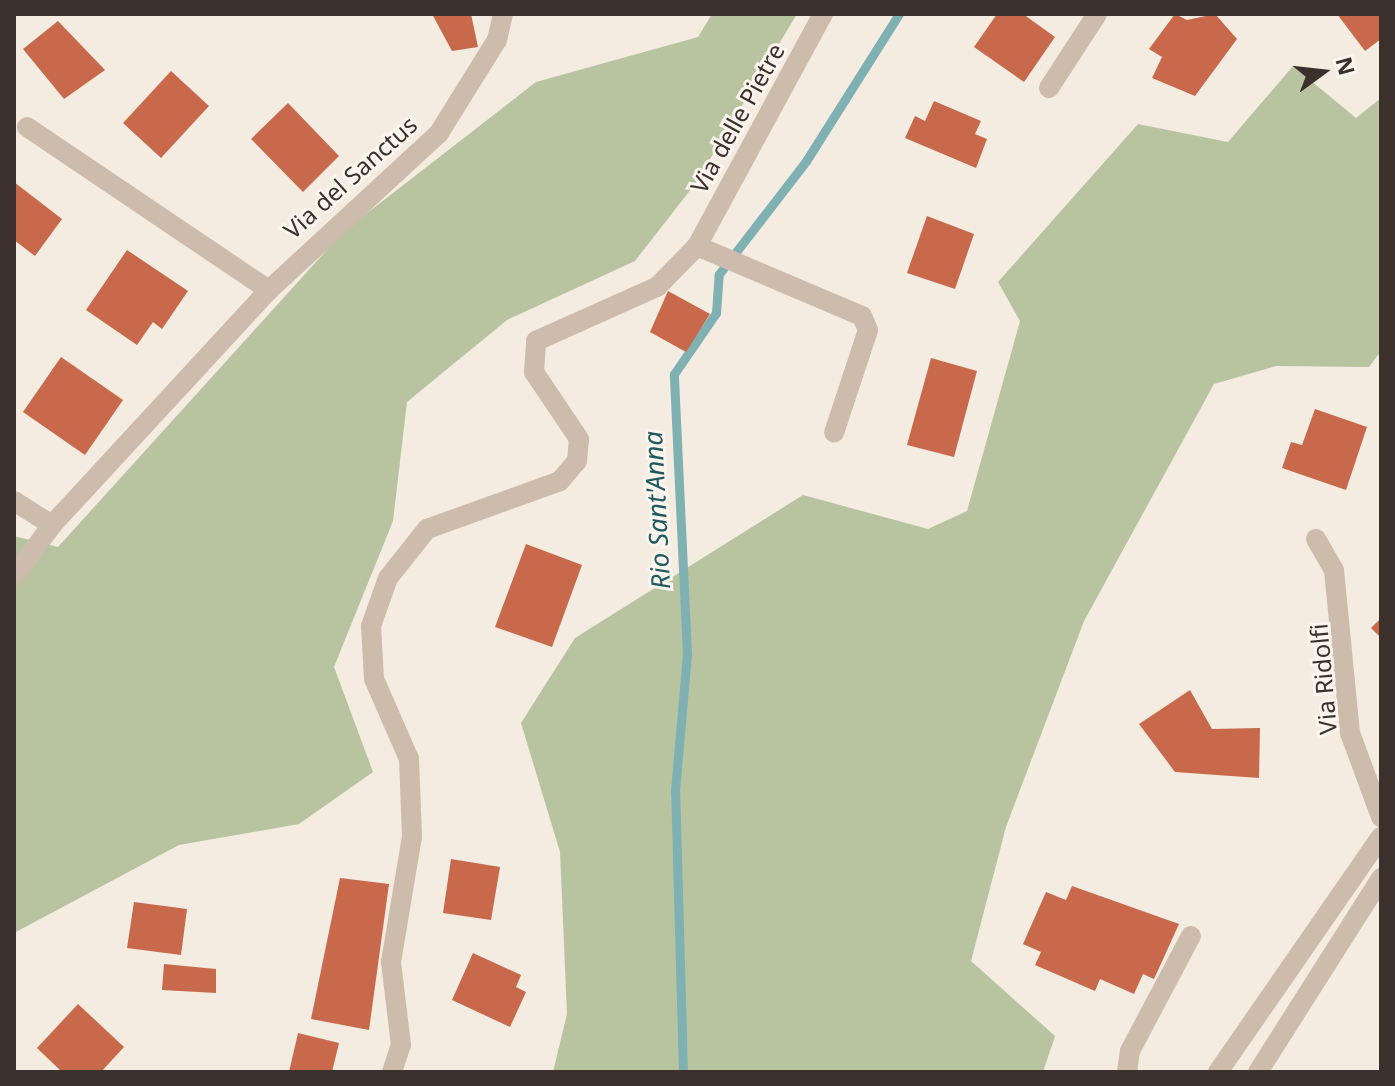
<!DOCTYPE html>
<html>
<head>
<meta charset="utf-8">
<style>
	body { margin:0 }
	#map { position:relative; width:1395px; height:1086px; overflow:hidden; background:#f4ebe1; font-family:"Noto Sans",sans-serif }
	div>[style] { position:absolute }
	[style*='--x'] { left:calc(var(--x)*1px); top:calc(var(--y)*1px); width:calc(var(--w)*1px); rotate:calc(var(--a)*1deg) }
	.green>* { inset:0; background:#b8c4a0 }
	.stream>* { height:9px; margin:-4.5px; padding:0 4.5px; transform-origin:4.5px; border-radius:4.5px; background:#7fb0b2 }
	.building>* { inset:0; background:#c8694b }
	.minor>* { height:20px; margin:-10px; padding:0 10px; transform-origin:10px; border-radius:10px; background:#cdbbac }
	span { translate:-50% -50%; white-space:nowrap; text-align:center; line-height:1.15; -webkit-text-stroke:6px #fbf5ee; paint-order:stroke }
	.street-label { font-size:24px; color:#3b302b }
	.water-label { font-size:26px; color:#1f5a5e; font-style:italic }
	.frame { position:absolute; inset:0; border:16px solid #3b302b; pointer-events:none }
	.north { position:absolute; left:1283px; top:32px; width:80px; height:80px; -webkit-text-stroke:6px #fbf5ee; paint-order:stroke; rotate:75deg; font-size:22px; font-weight:700; line-height:32px; text-align:center; color:#3b302b }
	.north::after { content:''; display:block; margin:auto; width:28px; height:36px; background:#3b302b; clip-path:polygon(50% 0,100% 100%,50% 72%,0 100%) }
</style>
</head>
<body>
<div id="map">
	<div class="green">
		<i style="clip-path:polygon(712px 14px,797px 14px,695px 184px,635px 261px,507px 320px,407px 402px,393px 521px,334px 667px,373px 772px,299px 824px,179px 845px,14px 933px,14px 536px,58px 547px,344px 231px,536px 82px,698px 37px)"></i>
		<i style="clip-path:polygon(1293px 66px,1356px 118px,1381px 98px,1381px 351px,1369px 367px,1276px 366px,1214px 384px,1084px 621px,1006px 827px,971px 961px,1055px 1036px,1043px 1072px,553px 1072px,567px 1014px,560px 852px,521px 723px,575px 638px,803px 495px,928px 529px,967px 511px,1020px 321px,998px 282px,1138px 124px,1228px 142px)"></i>
	</div>
	<div class="stream">
		<i style="--x:683;--y:1072;--w:281;--a:-91.6"></i>
		<i style="--x:675;--y:791;--w:138;--a:-85"></i>
		<i style="--x:687;--y:654;--w:280;--a:-92.7"></i>
		<i style="--x:674;--y:374;--w:74;--a:-55.5"></i>
		<i style="--x:716;--y:313;--w:39;--a:-86"></i>
		<i style="--x:719;--y:274;--w:143;--a:-52.4"></i>
		<i style="--x:806;--y:161;--w:174;--a:-57.7"></i>
	</div>
	<div class="building">
		<i style="clip-path:polygon(432px 14px,471px 14px,478px 47px,452px 51px)"></i>
		<i style="clip-path:polygon(997px 14px,1023px 14px,1055px 37px,1024px 82px,974px 47px)"></i>
		<i style="clip-path:polygon(1175px 14px,1187px 20px,1215px 14px,1237px 39px,1195px 96px,1152px 78px,1162px 57px,1149px 49px)"></i>
		<i style="clip-path:polygon(1337px 14px,1381px 14px,1381px 39px,1365px 51px)"></i>
		<i style="clip-path:polygon(58px 21px,105px 70px,64px 99px,23px 49px)"></i>
		<i style="clip-path:polygon(171px 71px,209px 106px,161px 158px,123px 123px)"></i>
		<i style="clip-path:polygon(934px 101px,981px 121px,975px 134px,987px 139px,976px 168px,905px 138px,915px 116px,925px 121px)"></i>
		<i style="clip-path:polygon(288px 103px,339px 156px,303px 192px,251px 139px)"></i>
		<i style="clip-path:polygon(14px 182px,62px 219px,35px 256px,14px 240px)"></i>
		<i style="clip-path:polygon(927px 216px,974px 234px,955px 289px,907px 273px)"></i>
		<i style="clip-path:polygon(127px 250px,188px 291px,162px 329px,153px 322px,137px 345px,86px 310px)"></i>
		<i style="clip-path:polygon(668px 291px,710px 314px,686px 352px,650px 332px)"></i>
		<i style="clip-path:polygon(61px 357px,123px 400px,85px 455px,23px 412px)"></i>
		<i style="clip-path:polygon(931px 358px,977px 371px,954px 457px,907px 445px)"></i>
		<i style="clip-path:polygon(1315px 409px,1367px 427px,1346px 490px,1282px 468px,1291px 442px,1302px 445px)"></i>
		<i style="clip-path:polygon(526px 544px,582px 565px,552px 647px,495px 627px)"></i>
		<i style="clip-path:polygon(1381px 618px,1381px 638px,1371px 628px)"></i>
		<i style="clip-path:polygon(1190px 690px,1212px 729px,1260px 728px,1259px 778px,1175px 772px,1139px 724px)"></i>
		<i style="clip-path:polygon(451px 859px,500px 867px,491px 920px,443px 913px)"></i>
		<i style="clip-path:polygon(340px 878px,389px 884px,369px 1030px,311px 1019px)"></i>
		<i style="clip-path:polygon(1072px 886px,1179px 924px,1154px 979px,1143px 974px,1134px 994px,1100px 979px,1095px 991px,1035px 965px,1041px 952px,1023px 944px,1046px 892px,1066px 900px)"></i>
		<i style="clip-path:polygon(134px 902px,187px 909px,181px 955px,127px 948px)"></i>
		<i style="clip-path:polygon(473px 953px,521px 975px,516px 987px,526px 992px,510px 1027px,452px 1000px)"></i>
		<i style="clip-path:polygon(164px 964px,216px 969px,216px 993px,162px 990px)"></i>
		<i style="clip-path:polygon(78px 1004px,124px 1047px,101px 1072px,62px 1072px,37px 1048px)"></i>
		<i style="clip-path:polygon(298px 1033px,339px 1043px,332px 1072px,289px 1072px)"></i>
	</div>
	<div class="minor">
		<i style="--x:1049;--y:88;--w:88;--a:-57"></i>
		<i style="--x:27;--y:127;--w:292;--a:34"></i>
		<i style="--x:269;--y:290;--w:231;--a:-42.7"></i>
		<i style="--x:439;--y:133;--w:110;--a:-58.1"></i>
		<i style="--x:497;--y:40;--w:27;--a:-77"></i>
		<i style="--x:697;--y:246;--w:179;--a:23"></i>
		<i style="--x:862;--y:316;--w:15;--a:67"></i>
		<i style="--x:868;--y:330;--w:108;--a:108.3"></i>
		<i style="--x:14;--y:501;--w:45;--a:32.3"></i>
		<i style="--x:52;--y:525;--w:320;--a:-47.3"></i>
		<i style="--x:1316;--y:539;--w:36;--a:60"></i>
		<i style="--x:1334;--y:570;--w:164;--a:84.4"></i>
		<i style="--x:1350;--y:733;--w:90;--a:69.7"></i>
		<i style="--x:14;--y:576;--w:64;--a:-53.3"></i>
		<i style="--x:392;--y:1072;--w:28;--a:-72"></i>
		<i style="--x:401;--y:1045;--w:84;--a:-96.9"></i>
		<i style="--x:391;--y:962;--w:127;--a:-80.5"></i>
		<i style="--x:412;--y:837;--w:78;--a:-92.2"></i>
		<i style="--x:409;--y:759;--w:87;--a:-113.6"></i>
		<i style="--x:374;--y:679;--w:53;--a:-93.2"></i>
		<i style="--x:371;--y:626;--w:51;--a:-70.5"></i>
		<i style="--x:388;--y:578;--w:63;--a:-51.5"></i>
		<i style="--x:427;--y:529;--w:141;--a:-19.8"></i>
		<i style="--x:560;--y:481;--w:26;--a:-50"></i>
		<i style="--x:577;--y:461;--w:22;--a:-85"></i>
		<i style="--x:579;--y:439;--w:81;--a:-123.9"></i>
		<i style="--x:534;--y:372;--w:31;--a:-86"></i>
		<i style="--x:536;--y:341;--w:133;--a:-24.1"></i>
		<i style="--x:657;--y:287;--w:57;--a:-45.7"></i>
		<i style="--x:697;--y:246;--w:264;--a:-61.5"></i>
		<i style="--x:1127;--y:1072;--w:21;--a:-82"></i>
		<i style="--x:1130;--y:1051;--w:130;--a:-62.1"></i>
		<i style="--x:1218;--y:1072;--w:286;--a:-55.3"></i>
		<i style="--x:1258;--y:1072;--w:230;--a:-57.6"></i>
	</div>
	<div class="street-label">
		<span style="left:737px;top:118px;rotate:-61deg">Via delle Pietre</span>
		<span style="left:350px;top:177px;rotate:-42deg">Via del Sanctus</span>
		<span style="left:1323px;top:679px;rotate:-95deg">Via Ridolfi</span>
	</div>
	<div class="water-label">
		<span style="left:657px;top:510px;rotate:-93deg">Rio Sant'Anna</span>
	</div>
	<div class="frame"></div>
	<div class="north">N</div>
</div>
</body>
</html>
